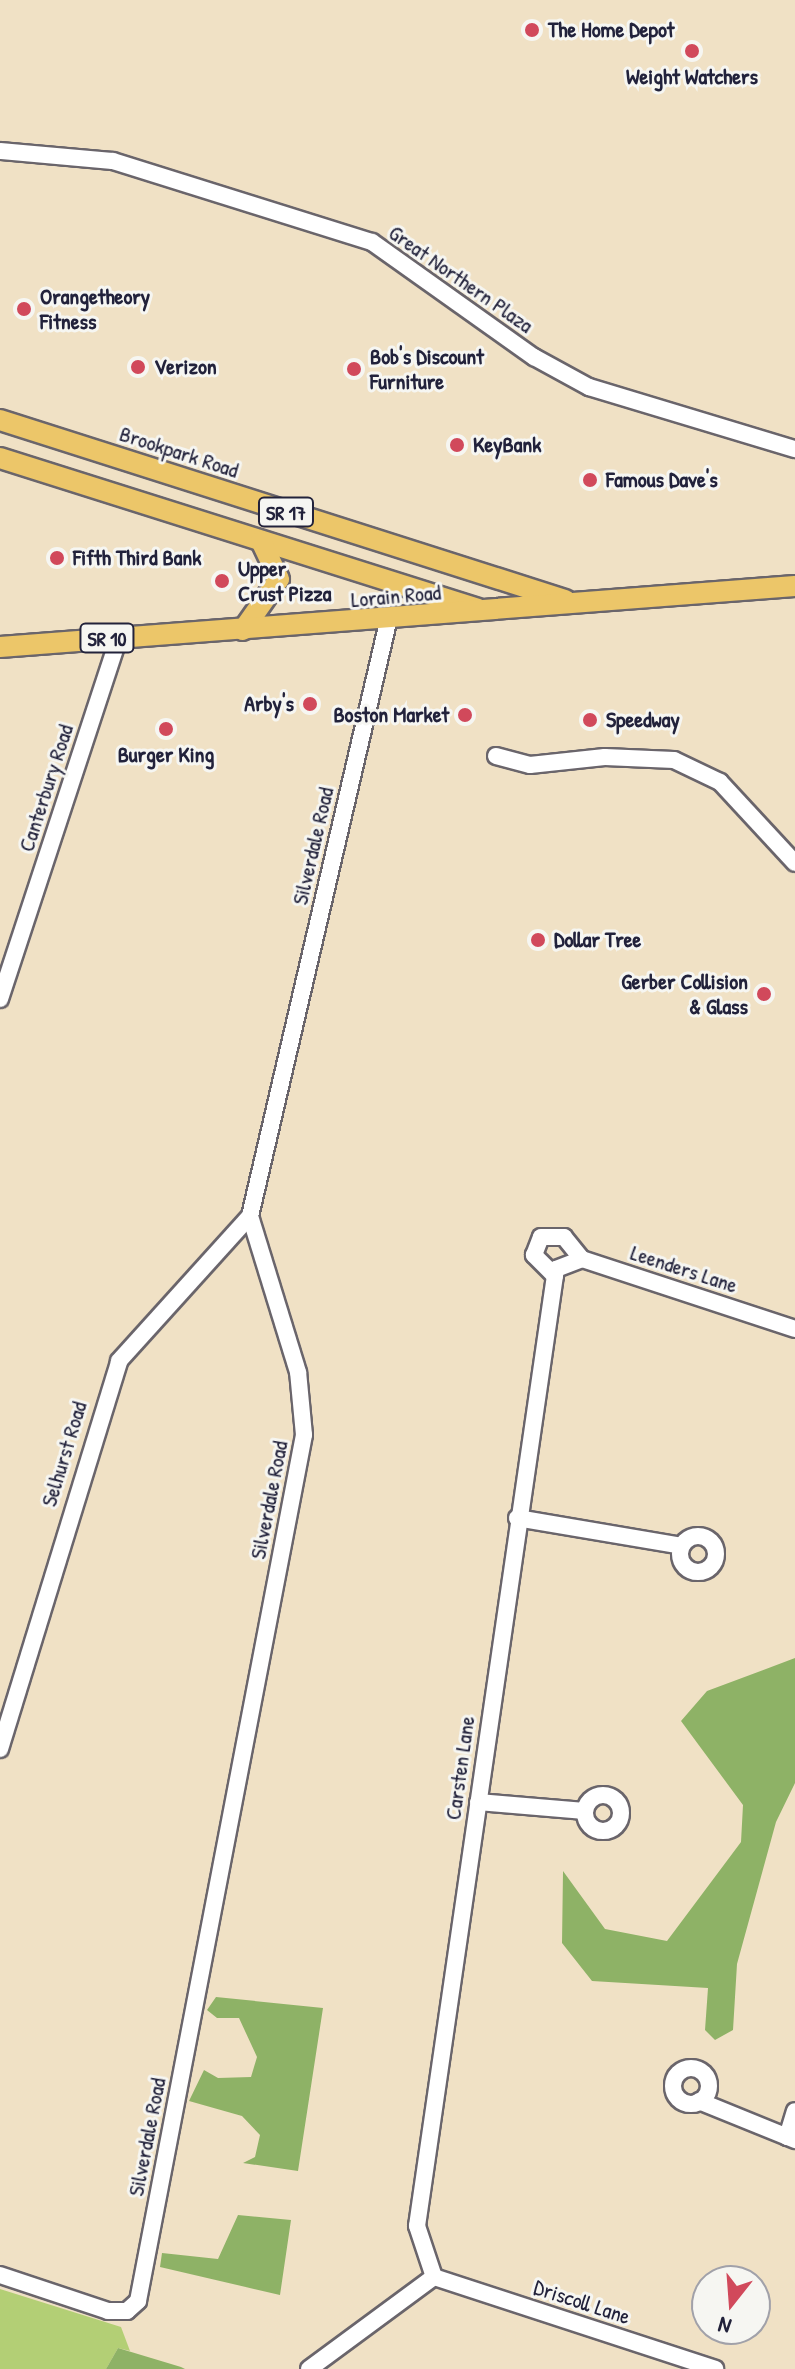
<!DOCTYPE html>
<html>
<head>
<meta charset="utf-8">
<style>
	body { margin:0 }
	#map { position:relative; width:795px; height:2369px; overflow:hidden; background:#f0e1c5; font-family:"Patrick Hand",sans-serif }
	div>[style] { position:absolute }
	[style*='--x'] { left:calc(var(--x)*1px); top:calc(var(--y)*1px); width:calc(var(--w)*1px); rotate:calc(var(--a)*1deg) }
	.green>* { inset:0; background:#b3cf75 }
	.forest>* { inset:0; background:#8eb266 }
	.roads { filter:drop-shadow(2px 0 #6a656b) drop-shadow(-2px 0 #6a656b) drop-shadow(0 2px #6a656b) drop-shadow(0 -2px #6a656b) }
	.minor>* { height:16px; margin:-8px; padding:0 8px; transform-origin:8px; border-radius:8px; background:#fff }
	.minor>.ring { margin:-8px; padding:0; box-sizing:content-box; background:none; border:16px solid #fff; border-radius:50% }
	.major>* { height:20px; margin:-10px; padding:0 10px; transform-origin:10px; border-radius:10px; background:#ecc669 }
	.dots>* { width:22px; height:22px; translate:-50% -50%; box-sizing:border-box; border:4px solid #f6f6f2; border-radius:50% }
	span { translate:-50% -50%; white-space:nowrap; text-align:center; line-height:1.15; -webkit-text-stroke:6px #f6f6f2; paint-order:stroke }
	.shield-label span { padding:2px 6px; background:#f6f6f2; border:2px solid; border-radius:6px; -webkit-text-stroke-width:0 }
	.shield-label { font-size:20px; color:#22223b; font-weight:700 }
	.poi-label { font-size:22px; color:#22223b; font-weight:700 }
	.left { translate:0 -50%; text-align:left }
	.right { translate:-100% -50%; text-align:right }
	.street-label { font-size:22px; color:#22223b }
	.north { position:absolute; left:691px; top:2265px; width:80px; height:80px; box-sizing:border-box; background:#f6f6f2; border:2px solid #a1a1a9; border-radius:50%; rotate:197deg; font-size:22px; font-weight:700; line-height:32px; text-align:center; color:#22223b }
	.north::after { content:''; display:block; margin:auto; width:28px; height:36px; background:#d1495b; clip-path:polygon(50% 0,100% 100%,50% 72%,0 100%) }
</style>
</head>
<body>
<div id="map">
	<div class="green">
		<i style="clip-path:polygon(0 2289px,121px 2327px,130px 2351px,118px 2348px,106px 2369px,0 2369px)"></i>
	</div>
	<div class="forest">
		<i style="clip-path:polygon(795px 1658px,795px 1783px,776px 1822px,737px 1964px,733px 2030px,715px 2040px,705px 2030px,708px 1988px,592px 1981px,562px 1943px,563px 1871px,605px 1929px,667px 1941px,741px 1842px,743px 1805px,681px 1721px,707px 1691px)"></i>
		<i style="clip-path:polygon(216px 1997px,323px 2008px,298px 2171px,243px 2163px,255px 2157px,260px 2135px,242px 2116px,189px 2101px,204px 2070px,218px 2078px,251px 2077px,257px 2057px,239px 2018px,217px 2018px,207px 2010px)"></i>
		<i style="clip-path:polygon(238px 2215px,291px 2220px,280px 2295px,160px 2267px,162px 2253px,218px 2259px)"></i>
		<i style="clip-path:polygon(118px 2348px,181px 2367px,185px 2369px,106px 2369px)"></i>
	</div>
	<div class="roads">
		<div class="minor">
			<i style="--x:0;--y:151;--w:113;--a:5.1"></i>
			<i style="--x:113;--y:161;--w:271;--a:17.4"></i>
			<i style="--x:372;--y:242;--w:199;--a:35.4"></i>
			<i style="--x:534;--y:357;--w:63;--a:28.6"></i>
			<i style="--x:589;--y:387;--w:215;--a:16.8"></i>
			<i style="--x:496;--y:756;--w:35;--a:15"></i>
			<i style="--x:530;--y:765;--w:75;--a:-6.1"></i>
			<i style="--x:605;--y:757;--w:69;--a:2.5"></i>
			<i style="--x:674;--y:760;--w:51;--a:25.6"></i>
			<i style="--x:720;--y:782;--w:110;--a:47.2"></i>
			<i style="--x:0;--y:999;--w:381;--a:-71.8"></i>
			<i style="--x:555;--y:1276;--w:30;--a:-135"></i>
			<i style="--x:534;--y:1255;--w:19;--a:-69"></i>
			<i style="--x:541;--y:1237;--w:23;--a:0"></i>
			<i style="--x:564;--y:1237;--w:28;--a:51"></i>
			<i style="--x:517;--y:1518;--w:167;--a:9.6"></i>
			<i class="ring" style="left:680px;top:1536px;width:20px;height:20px"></i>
			<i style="--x:0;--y:1749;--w:406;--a:-72.9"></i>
			<i style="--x:119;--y:1361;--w:195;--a:-47.9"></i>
			<i class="ring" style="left:585px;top:1795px;width:20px;height:20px"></i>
			<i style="--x:478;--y:1802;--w:107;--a:4.8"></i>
			<i class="ring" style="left:673px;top:2068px;width:20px;height:20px"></i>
			<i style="--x:699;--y:2101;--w:104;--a:22.1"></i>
			<i style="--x:787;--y:2137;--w:27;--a:-73"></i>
			<i style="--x:0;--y:2275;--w:114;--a:18.4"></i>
			<i style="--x:108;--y:2311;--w:19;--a:0"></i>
			<i style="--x:127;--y:2311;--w:15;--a:-42"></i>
			<i style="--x:138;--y:2301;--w:882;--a:-79.15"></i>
			<i style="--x:304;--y:1435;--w:63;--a:-95.4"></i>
			<i style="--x:298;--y:1372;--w:163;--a:-107.1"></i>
			<i style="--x:250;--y:1216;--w:610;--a:-76.92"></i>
			<i style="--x:434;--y:2277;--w:54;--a:-108.4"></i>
			<i style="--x:417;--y:2226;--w:967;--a:-81.74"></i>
			<i style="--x:556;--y:1269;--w:28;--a:-21"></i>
			<i style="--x:582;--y:1259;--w:224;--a:18.2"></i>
			<i style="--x:434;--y:2277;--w:296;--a:18.1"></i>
			<i style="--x:309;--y:2369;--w:155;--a:-36.4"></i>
		</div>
		<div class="major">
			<i style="--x:0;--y:420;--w:593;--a:17.67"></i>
			<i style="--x:0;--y:458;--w:501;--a:17.53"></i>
			<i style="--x:243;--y:630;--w:62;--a:-54.8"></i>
			<i style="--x:279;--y:579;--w:42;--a:-115.3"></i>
			<i style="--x:0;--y:647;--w:797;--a:-4.39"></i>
		</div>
	</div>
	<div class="dots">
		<i style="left:532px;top:30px;background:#d1495b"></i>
		<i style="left:692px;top:51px;background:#d1495b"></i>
		<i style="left:24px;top:309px;background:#d1495b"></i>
		<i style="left:138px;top:367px;background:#d1495b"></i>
		<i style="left:354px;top:369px;background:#d1495b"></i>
		<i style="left:457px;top:445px;background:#d1495b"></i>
		<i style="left:590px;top:480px;background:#d1495b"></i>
		<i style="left:57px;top:558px;background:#d1495b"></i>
		<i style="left:222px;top:581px;background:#d1495b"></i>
		<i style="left:310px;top:704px;background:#d1495b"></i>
		<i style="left:465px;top:715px;background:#d1495b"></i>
		<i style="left:590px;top:720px;background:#d1495b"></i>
		<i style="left:166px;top:729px;background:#d1495b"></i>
		<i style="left:538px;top:940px;background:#d1495b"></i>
		<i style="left:764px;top:994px;background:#d1495b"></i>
	</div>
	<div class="shield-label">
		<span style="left:286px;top:512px">SR 17</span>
		<span style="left:107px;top:638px">SR 10</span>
	</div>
	<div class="poi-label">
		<span class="left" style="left:548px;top:30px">The Home Depot</span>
		<span style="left:692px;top:77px">Weight Watchers</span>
		<span class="left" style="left:40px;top:309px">Orangetheory<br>Fitness</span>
		<span class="left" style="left:370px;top:369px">Bob's Discount<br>Furniture</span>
		<span class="left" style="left:154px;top:367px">Verizon</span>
		<span class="left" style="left:473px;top:445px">KeyBank</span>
		<span class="left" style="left:606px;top:480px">Famous Dave's</span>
		<span class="left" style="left:73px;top:558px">Fifth Third Bank</span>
		<span class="left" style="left:238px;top:581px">Upper<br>Crust Pizza</span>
		<span class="right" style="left:294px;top:704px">Arby's</span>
		<span class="right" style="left:449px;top:715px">Boston Market</span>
		<span class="left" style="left:606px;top:720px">Speedway</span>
		<span style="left:166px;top:755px">Burger King</span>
		<span class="left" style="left:554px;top:940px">Dollar Tree</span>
		<span class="right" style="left:748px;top:994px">Gerber Collision<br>&amp; Glass</span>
	</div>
	<div class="street-label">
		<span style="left:461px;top:279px;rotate:35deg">Great Northern Plaza</span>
		<span style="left:179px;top:452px;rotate:18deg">Brookpark Road</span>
		<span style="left:396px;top:596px;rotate:-5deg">Lorain Road</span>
		<span style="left:46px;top:788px;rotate:-72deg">Canterbury Road</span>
		<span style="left:313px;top:846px;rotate:-77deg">Silverdale Road</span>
		<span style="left:684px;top:1269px;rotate:18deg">Leenders Lane</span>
		<span style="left:64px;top:1454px;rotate:-73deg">Selhurst Road</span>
		<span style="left:269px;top:1500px;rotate:-79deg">Silverdale Road</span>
		<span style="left:460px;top:1768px;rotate:-82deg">Carsten Lane</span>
		<span style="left:147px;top:2137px;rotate:-79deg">Silverdale Road</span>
		<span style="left:582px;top:2302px;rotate:18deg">Driscoll Lane</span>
	</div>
	<div class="north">N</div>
</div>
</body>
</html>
